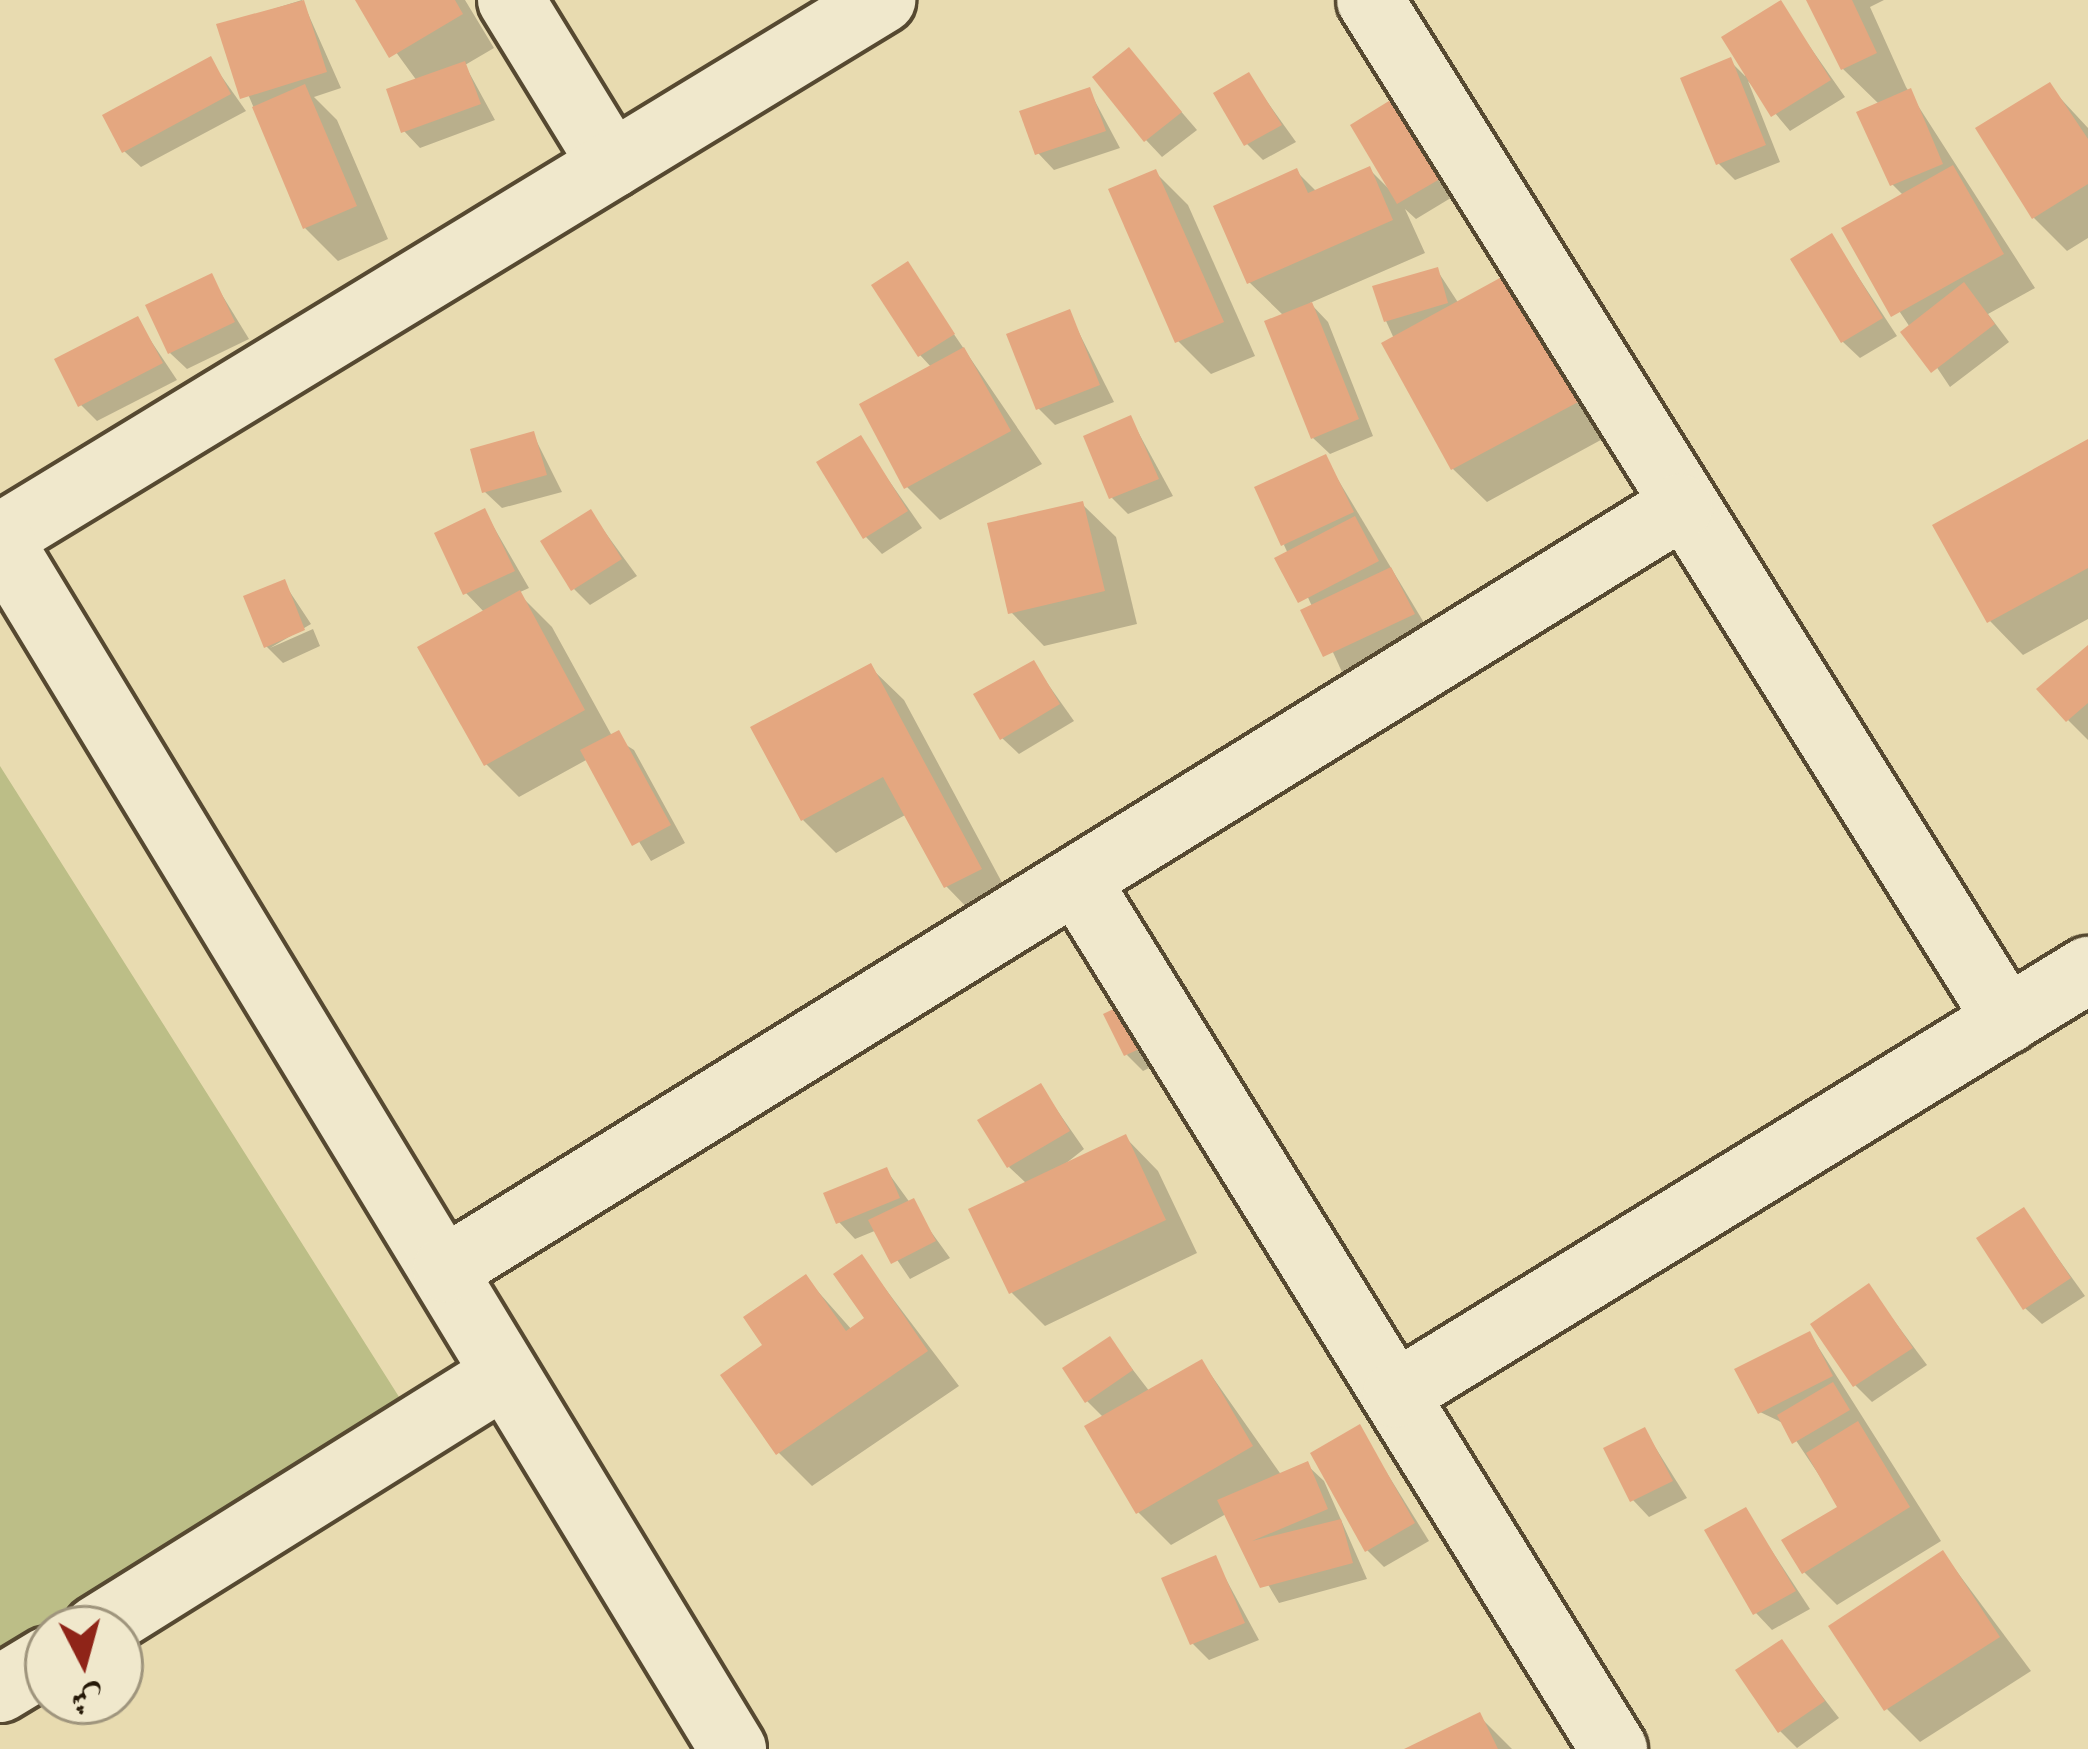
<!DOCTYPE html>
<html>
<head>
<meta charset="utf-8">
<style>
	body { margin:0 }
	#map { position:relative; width:2088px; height:1749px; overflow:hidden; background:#e8dbb0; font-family:Vollkorn,Amiri,serif }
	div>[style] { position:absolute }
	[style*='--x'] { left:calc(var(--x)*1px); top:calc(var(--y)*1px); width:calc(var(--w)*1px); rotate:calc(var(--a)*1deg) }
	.green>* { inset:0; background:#bcbe87 }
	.shadow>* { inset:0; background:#0003 }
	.building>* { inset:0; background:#e4a780 }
	.roads { filter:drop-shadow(3px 0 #564931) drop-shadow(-3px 0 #564931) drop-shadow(0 3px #564931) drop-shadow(0 -3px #564931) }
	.street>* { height:66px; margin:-33px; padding:0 33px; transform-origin:33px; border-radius:33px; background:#f0e8cc }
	span { translate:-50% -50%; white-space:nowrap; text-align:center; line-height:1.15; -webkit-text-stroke:10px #f0e8cc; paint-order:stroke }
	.north { position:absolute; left:24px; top:1605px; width:120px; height:120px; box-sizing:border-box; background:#f0e8cc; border:3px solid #9f957d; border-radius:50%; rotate:174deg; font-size:33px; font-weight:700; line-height:48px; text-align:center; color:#251807 }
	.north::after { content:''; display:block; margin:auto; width:42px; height:54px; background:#8f2418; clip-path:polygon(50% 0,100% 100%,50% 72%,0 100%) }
</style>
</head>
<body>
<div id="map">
	<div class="green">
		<i style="clip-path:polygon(0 766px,413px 1419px,77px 1629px,48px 1629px,0 1677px)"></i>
	</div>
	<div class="shadow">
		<i style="clip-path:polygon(302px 0,341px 88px,314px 97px,337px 120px,388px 239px,338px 261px,305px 228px,219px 26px)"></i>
		<i style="clip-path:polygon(358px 0,465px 0,494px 48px,465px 65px,495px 120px,420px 148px,404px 131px,417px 81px)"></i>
		<i style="clip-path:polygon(1809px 0,1884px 0,1870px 7px,1906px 87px,2035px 288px,1988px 314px,2009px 342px,1950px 387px,1845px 230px,1904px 196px,1892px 184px,1880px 105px,1843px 69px)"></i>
		<i style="clip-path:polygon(1780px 4px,1845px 97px,1790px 131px,1748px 81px,1780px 162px,1735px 180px,1719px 164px,1730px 61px,1745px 76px)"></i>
		<i style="clip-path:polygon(1129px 51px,1197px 130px,1162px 157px,1146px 140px)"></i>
		<i style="clip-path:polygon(210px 60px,246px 111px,141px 167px,124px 151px)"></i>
		<i style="clip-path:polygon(1248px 75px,1296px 142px,1263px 160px,1247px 144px)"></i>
		<i style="clip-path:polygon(2049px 86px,2088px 128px,2088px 238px,2067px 251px,2034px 218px)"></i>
		<i style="clip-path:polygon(1089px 90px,1120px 148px,1054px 170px,1038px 153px)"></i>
		<i style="clip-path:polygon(1396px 100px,1459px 193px,1416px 219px,1405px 209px,1425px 253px,1310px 303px,1328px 322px,1373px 436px,1330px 454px,1313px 438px,1284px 316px,1249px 282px,1296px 171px,1317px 192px,1369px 169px,1388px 188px)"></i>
		<i style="clip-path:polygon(1155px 172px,1188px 205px,1255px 356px,1211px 374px,1178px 341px)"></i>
		<i style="clip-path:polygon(1832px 237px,1897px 336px,1860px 358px,1843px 342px)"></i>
		<i style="clip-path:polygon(907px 265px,1042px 464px,940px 520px,907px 487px,932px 368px,920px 355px)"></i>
		<i style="clip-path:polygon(1437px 270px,1459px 304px,1508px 277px,1610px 435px,1487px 502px,1453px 469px,1386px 321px)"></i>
		<i style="clip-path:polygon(211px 277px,249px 339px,187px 369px,170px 353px)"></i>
		<i style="clip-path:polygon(1069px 313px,1114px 402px,1055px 425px,1038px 408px)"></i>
		<i style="clip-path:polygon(137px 320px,177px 380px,97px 421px,81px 405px)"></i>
		<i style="clip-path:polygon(1131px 419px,1173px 496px,1128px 514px,1112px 498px)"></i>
		<i style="clip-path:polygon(533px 434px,562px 492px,502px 508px,485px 492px)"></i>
		<i style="clip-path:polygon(860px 439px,922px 528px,882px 554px,866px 537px)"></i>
		<i style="clip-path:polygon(2088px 443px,2088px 619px,2023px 655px,1990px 621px)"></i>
		<i style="clip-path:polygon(1325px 458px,1429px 631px,1342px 672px,1284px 545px)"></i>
		<i style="clip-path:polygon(1082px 504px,1116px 537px,1137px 624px,1044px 646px,1011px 612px)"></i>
		<i style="clip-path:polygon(485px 512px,529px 588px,518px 593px,552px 627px,612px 736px,634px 750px,685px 843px,651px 861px,588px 759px,519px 797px,486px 764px,485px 613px,466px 593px)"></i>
		<i style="clip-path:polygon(591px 513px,637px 576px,590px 605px,574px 589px)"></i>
		<i style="clip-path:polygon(284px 583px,311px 624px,270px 648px,313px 629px,320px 646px,283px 663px,266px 646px)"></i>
		<i style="clip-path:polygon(2088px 649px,2088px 740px,2068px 720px)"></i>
		<i style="clip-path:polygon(1033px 663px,1074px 721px,1019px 754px,1002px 738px)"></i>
		<i style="clip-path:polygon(870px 667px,904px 700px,1013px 903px,979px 920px,946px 886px,907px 814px,836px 853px,803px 820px)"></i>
		<i style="clip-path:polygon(1155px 993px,1190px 1048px,1143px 1071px,1127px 1055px)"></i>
		<i style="clip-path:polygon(1041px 1087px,1084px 1149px,1060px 1168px,1125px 1137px,1158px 1171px,1197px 1253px,1045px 1326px,1012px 1293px,1027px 1184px,1009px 1167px)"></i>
		<i style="clip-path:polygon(887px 1171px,950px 1258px,910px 1279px,877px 1230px,855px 1239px,839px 1222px)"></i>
		<i style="clip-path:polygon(2024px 1211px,2085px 1296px,2042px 1324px,2025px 1308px)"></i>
		<i style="clip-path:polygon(862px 1258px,959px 1386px,812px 1486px,779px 1453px,766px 1346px,806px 1278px,852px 1330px,868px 1319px)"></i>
		<i style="clip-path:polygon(1869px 1287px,1927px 1365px,1872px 1402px,1855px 1385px)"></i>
		<i style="clip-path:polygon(1810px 1334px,1941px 1541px,1837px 1605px,1804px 1572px,1841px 1508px,1785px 1424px,1760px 1412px)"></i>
		<i style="clip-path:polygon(1110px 1340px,1150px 1392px,1202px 1362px,1282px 1476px,1307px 1465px,1324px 1481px,1367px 1579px,1279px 1603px,1226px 1514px,1171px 1545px,1138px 1512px,1104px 1418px,1087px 1401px)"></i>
		<i style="clip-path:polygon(1359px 1428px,1429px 1541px,1384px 1567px,1367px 1550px)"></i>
		<i style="clip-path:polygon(1645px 1431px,1687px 1498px,1649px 1517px,1633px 1500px)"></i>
		<i style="clip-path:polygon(1745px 1510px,1810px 1609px,1772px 1630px,1756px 1613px)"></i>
		<i style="clip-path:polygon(1943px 1553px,2031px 1671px,1920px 1742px,1887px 1709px)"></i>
		<i style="clip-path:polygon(1215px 1559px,1259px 1640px,1209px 1660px,1193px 1644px)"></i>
		<i style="clip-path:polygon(1781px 1643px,1839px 1718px,1797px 1748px,1780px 1731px)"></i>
		<i style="clip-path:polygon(1479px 1716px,1512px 1749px,1411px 1749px)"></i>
	</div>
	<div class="building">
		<i style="clip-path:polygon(304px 0,327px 72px,240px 99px,216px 24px)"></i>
		<i style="clip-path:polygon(355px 0,455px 0,463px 14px,389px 58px)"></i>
		<i style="clip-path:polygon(1781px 0,1831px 80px,1771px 117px,1721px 37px)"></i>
		<i style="clip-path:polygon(1806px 0,1852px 0,1877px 53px,1841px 70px)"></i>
		<i style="clip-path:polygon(1129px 47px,1182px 112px,1144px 142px,1092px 77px)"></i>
		<i style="clip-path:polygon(211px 56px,231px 94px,122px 153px,102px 115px)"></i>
		<i style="clip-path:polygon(1731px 57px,1766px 145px,1716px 165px,1680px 78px)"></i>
		<i style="clip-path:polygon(465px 61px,481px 104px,401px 133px,386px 89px)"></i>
		<i style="clip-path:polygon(1249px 72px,1282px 125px,1244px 146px,1213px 93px)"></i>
		<i style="clip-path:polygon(2050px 82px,2088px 139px,2088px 184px,2032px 219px,1975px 128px)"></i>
		<i style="clip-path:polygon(305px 84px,357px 206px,303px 229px,252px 107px)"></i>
		<i style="clip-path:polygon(1090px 87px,1106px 131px,1035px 155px,1019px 111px)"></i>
		<i style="clip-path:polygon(1911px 88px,1943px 164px,1890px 186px,1856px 112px)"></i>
		<i style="clip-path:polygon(1397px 96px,1445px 176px,1397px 204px,1350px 125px)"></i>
		<i style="clip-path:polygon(1953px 165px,2004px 254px,1891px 317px,1841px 228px)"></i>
		<i style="clip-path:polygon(1370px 166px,1393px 220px,1247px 284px,1213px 206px,1297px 168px,1308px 193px)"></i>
		<i style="clip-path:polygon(1156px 169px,1224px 322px,1175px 343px,1108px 189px)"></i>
		<i style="clip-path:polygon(1832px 233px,1883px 318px,1841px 343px,1790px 259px)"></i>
		<i style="clip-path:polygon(908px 261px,955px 334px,918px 357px,871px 285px)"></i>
		<i style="clip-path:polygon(1438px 267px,1448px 303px,1384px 322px,1372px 286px)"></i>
		<i style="clip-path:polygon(212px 273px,235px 322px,168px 354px,145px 305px)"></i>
		<i style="clip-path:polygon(1509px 273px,1580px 401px,1451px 470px,1381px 343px)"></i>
		<i style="clip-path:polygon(1964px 282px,1995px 324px,1931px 373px,1900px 332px)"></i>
		<i style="clip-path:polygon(1312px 302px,1359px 419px,1311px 439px,1264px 321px)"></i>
		<i style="clip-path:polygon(1070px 309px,1100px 385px,1036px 410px,1006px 334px)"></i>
		<i style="clip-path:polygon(138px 316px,163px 363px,78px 407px,54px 359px)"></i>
		<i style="clip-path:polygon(964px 347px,1011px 431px,904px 489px,859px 404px)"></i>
		<i style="clip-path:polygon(1131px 415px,1159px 479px,1109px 499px,1083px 436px)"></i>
		<i style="clip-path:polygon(534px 431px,547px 475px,482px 493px,470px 449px)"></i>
		<i style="clip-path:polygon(861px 435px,908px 511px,863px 539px,816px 462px)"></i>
		<i style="clip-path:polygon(2088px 439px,2088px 568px,1987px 623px,1932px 525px)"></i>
		<i style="clip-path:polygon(1326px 454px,1354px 512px,1281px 546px,1254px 487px)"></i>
		<i style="clip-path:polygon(1083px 501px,1105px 591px,1008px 614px,987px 523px)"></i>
		<i style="clip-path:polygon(485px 508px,515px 571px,463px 595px,434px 533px)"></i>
		<i style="clip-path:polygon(591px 509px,622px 559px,571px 591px,540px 541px)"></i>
		<i style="clip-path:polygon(1355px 516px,1379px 561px,1298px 603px,1274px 558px)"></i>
		<i style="clip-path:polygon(1391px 567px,1415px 614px,1323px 657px,1300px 610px)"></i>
		<i style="clip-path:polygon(285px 579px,305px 630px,264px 648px,243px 596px)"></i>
		<i style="clip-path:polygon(520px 590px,585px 710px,484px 766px,417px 647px)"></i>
		<i style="clip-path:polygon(2088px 645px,2088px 703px,2066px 722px,2036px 689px)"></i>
		<i style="clip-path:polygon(1034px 660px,1060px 704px,1000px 740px,973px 694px)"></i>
		<i style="clip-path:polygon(871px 663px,982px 869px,944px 888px,883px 777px,801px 821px,750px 727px)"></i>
		<i style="clip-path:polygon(619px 730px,671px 825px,632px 846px,580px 750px)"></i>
		<i style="clip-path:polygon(1155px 989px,1176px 1032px,1124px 1056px,1103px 1014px)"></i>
		<i style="clip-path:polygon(1041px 1083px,1070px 1131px,1007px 1168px,977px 1120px)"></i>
		<i style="clip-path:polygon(1126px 1134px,1166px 1220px,1009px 1294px,968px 1209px)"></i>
		<i style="clip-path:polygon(887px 1167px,900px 1198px,836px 1224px,823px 1193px)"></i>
		<i style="clip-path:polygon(914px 1198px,936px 1241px,891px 1264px,868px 1220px)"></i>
		<i style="clip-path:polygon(2024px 1207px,2071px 1278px,2023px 1310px,1976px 1238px)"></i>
		<i style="clip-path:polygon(862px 1254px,928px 1351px,776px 1455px,720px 1375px,762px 1345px,743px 1317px,806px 1274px,846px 1331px,864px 1318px,833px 1274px)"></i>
		<i style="clip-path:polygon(1869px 1283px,1913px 1348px,1853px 1387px,1810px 1324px)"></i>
		<i style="clip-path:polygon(1810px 1331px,1833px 1376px,1758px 1414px,1734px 1369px)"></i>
		<i style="clip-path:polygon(1110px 1336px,1133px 1370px,1085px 1403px,1062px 1368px)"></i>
		<i style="clip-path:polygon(1202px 1359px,1253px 1446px,1136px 1514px,1084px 1426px)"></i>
		<i style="clip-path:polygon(1833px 1382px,1850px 1410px,1792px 1444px,1777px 1415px)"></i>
		<i style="clip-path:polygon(1858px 1421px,1910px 1507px,1802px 1574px,1781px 1540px,1837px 1507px,1806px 1453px)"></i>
		<i style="clip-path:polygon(1360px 1424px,1415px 1523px,1365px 1552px,1310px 1453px)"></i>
		<i style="clip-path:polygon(1645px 1427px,1673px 1481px,1630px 1502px,1603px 1448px)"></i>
		<i style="clip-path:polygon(1308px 1461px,1328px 1509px,1252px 1541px,1341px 1519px,1353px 1563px,1260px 1588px,1217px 1500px)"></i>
		<i style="clip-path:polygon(1746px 1507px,1796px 1591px,1753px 1615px,1704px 1530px)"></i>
		<i style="clip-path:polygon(1943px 1550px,2000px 1637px,1884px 1711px,1828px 1626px)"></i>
		<i style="clip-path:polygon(1216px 1555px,1245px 1623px,1190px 1645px,1161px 1578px)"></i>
		<i style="clip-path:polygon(1782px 1639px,1825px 1701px,1778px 1733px,1735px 1670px)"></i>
		<i style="clip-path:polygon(1480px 1712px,1498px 1749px,1404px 1749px)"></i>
	</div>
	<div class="roads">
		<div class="street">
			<i style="--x:511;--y:0;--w:193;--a:58.5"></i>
			<i style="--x:1370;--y:0;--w:1203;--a:58.01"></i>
			<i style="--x:0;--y:537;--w:1033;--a:-31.33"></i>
			<i style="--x:0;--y:541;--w:1413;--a:58.75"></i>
			<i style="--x:1077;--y:881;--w:1021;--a:58.26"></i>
			<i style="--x:446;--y:1269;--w:1450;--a:-31.7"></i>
			<i style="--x:1396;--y:1394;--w:812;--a:-31.5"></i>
			<i style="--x:97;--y:1629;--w:480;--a:-32"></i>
			<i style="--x:0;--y:1689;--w:56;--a:-31.1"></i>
		</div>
	</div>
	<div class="north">ش</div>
</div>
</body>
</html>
